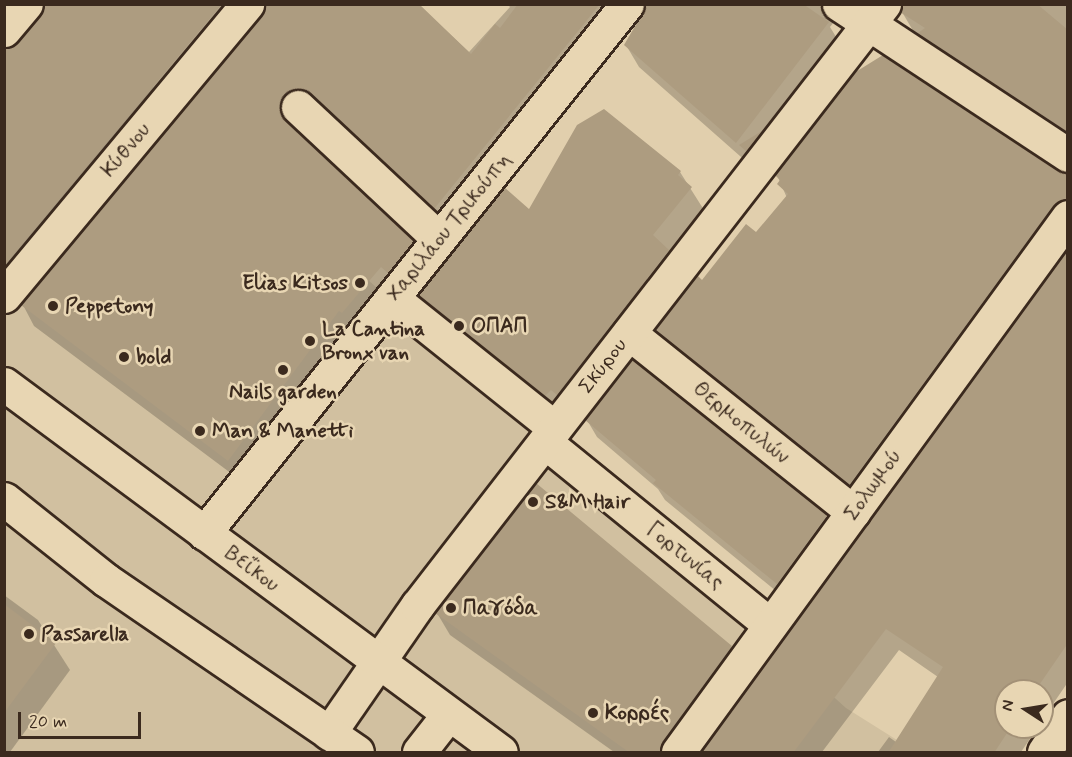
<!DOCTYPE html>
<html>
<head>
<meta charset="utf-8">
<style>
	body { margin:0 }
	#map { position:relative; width:1072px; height:757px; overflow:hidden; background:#e1cfad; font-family:Mynerve,sans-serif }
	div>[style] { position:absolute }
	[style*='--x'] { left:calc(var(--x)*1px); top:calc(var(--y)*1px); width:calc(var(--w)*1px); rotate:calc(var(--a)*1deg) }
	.built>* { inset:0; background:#d1c0a0 }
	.shadow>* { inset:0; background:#0003 }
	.building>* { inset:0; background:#ad9c80 }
	.roads { filter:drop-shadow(2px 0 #3b2a1e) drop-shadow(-2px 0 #3b2a1e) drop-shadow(0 2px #3b2a1e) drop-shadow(0 -2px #3b2a1e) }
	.pedestrian>* { height:33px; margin:-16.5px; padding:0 16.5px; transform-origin:16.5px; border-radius:16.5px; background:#e8d6b3 }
	.minor>* { height:33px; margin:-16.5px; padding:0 16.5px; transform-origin:16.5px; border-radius:16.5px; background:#e8d6b3 }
	.tertiary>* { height:33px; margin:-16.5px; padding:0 16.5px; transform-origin:16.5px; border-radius:16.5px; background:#e8d6b3 }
	.primary>* { height:33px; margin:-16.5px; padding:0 16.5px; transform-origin:16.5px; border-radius:16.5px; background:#e8d6b3 }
	.dots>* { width:16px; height:16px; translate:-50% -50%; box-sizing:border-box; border:3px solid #e8d6b3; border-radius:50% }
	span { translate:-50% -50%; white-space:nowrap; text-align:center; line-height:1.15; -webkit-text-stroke:5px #e8d6b3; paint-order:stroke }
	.street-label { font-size:21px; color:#3b2a1e }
	.poi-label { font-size:21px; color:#3b2a1e; font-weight:700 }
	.right { translate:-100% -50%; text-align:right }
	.left { translate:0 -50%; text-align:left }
	.frame { position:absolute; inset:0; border:6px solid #3b2a1e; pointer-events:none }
	.north { position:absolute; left:994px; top:679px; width:60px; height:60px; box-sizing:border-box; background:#e8d6b3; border:2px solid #a39177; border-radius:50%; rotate:282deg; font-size:16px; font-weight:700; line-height:24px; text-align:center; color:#3b2a1e }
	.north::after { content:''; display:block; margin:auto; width:21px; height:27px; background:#3b2a1e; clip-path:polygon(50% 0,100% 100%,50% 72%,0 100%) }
	.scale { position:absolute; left:18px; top:712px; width:123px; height:27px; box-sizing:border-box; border:3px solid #3b2a1e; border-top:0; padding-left:8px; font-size:18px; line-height:21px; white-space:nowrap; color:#3b2a1e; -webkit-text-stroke:4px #e8d6b3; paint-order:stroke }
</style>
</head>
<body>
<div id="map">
	<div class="built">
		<i style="clip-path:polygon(4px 5px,61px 5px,846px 708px,916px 752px,5px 752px)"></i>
	</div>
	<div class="shadow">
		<i style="clip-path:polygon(4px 4px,417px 4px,469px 52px,510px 7px,507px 4px,628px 4px,446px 228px,295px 115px,292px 129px,412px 242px,424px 262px,240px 480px,34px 326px,23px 305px,263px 17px,264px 7px,4px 300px,4px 48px,19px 44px,46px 8px)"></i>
		<i style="clip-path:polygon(650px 4px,848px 4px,830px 27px,841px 45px,749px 164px,639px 67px,626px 45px)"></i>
		<i style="clip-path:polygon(903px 4px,1068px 4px,1068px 145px,915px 34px,902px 12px)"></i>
		<i style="clip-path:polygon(604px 110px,680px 172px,704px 210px,669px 252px,681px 273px,558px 417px,433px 317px,420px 295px,529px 211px)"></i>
		<i style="clip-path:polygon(1057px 172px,1068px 173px,1068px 226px,862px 506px,669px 352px,657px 330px,756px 234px,787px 198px,777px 175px)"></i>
		<i style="clip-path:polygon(1068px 248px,1068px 682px,1042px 720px,1042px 691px,1006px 691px,1006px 727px,1038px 727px,1021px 752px,878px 752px,889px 737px,896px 742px,938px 677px,899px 650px,822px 752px,700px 752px)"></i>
		<i style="clip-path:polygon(632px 362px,826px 516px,836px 533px,787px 600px,665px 500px,658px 489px,597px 437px,587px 420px)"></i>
		<i style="clip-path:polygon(4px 595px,38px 620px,70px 670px,10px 752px,4px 752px)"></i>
		<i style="clip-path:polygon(437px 613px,731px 647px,743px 669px,685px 752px,614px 752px,450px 635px)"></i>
	</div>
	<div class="building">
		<i style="clip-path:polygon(44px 4px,222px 4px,4px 266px,4px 48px,18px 42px,40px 16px)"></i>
		<i style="clip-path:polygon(265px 4px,419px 4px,471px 54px,495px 24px,500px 28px,518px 4px,600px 4px,434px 209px,311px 93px,293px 89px,284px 95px,280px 112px,285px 121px,414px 241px,388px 273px,381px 267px,342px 313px,339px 311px,228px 461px,21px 305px,261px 16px)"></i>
		<i style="clip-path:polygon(648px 4px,803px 4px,829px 22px,736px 143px,624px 45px)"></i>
		<i style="clip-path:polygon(902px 4px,1037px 4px,1068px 30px,1068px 132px,918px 33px,925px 28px,900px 12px)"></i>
		<i style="clip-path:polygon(883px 55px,1068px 174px,1068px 199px,1053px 206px,849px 485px,655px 330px,697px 275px,702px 280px,746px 224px,756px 232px,788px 194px,777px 184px,780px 180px,775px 175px,854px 73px)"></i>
		<i style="clip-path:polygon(604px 109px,681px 171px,678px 175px,692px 187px,653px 235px,669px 250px,557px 395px,551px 390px,545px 396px,418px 295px,504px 187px,529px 209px,577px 125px)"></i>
		<i style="clip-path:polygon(762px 131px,746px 151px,739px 145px)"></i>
		<i style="clip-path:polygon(1068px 250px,1068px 643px,1035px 691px,1006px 691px,1006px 727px,1011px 727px,994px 753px,888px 753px,943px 667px,886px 629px,793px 753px,701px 753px)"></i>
		<i style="clip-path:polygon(632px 359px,827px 515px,777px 584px,653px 483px,656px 480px,585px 420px)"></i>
		<i style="clip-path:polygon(536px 483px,732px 646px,663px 741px,660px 753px,630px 753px,435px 613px)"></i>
		<i style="clip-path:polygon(4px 604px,56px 643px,4px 713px)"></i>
	</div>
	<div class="roads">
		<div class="pedestrian">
			<i style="--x:298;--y:107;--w:193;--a:43.1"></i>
			<i style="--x:392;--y:298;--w:208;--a:38.6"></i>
		</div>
		<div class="minor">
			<i style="--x:839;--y:4;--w:274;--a:33.4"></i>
			<i style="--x:4;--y:30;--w:34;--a:-50"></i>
			<i style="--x:4;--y:296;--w:380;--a:-50.2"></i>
			<i style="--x:629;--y:333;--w:287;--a:38.6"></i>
			<i style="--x:545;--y:442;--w:290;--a:39.1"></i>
			<i style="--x:204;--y:533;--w:677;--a:-51.35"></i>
			<i style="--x:329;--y:733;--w:155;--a:-55.3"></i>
			<i style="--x:417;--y:606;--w:762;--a:-52.2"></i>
			<i style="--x:678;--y:752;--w:662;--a:-53.91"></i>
			<i style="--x:1044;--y:752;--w:43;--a:-56.3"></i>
		</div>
		<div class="tertiary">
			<i style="--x:419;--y:752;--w:47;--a:-51.9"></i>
		</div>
		<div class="primary">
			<i style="--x:4;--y:384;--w:618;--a:36.52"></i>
			<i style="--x:4;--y:499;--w:130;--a:38.5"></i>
			<i style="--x:106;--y:580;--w:304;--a:34.4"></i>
		</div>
	</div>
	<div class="dots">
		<i style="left:360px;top:283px;background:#3b2a1e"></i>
		<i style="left:53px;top:306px;background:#3b2a1e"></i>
		<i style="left:459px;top:326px;background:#3b2a1e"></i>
		<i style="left:310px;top:341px;background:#3b2a1e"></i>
		<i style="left:124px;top:357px;background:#3b2a1e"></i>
		<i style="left:283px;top:370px;background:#3b2a1e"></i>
		<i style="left:200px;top:431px;background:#3b2a1e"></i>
		<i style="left:533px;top:502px;background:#3b2a1e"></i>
		<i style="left:451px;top:608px;background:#3b2a1e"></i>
		<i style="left:29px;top:634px;background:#3b2a1e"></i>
		<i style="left:593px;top:713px;background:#3b2a1e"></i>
	</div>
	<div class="street-label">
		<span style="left:126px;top:150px;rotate:-50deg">Κύθνου</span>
		<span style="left:449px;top:227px;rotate:-51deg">Χαριλάου Τρικούπη</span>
		<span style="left:603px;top:366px;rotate:-52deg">Σκύρου</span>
		<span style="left:741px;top:423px;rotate:39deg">Θερμοπυλών</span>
		<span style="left:873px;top:485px;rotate:-54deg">Σολωμού</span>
		<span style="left:685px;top:556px;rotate:39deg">Γορτυνίας</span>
		<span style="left:252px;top:569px;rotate:37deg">Βεΐκου</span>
	</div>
	<div class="poi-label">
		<span class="right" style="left:348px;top:283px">Elias Kitsos</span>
		<span class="left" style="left:65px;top:306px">Peppetony</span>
		<span class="left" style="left:471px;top:326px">ΟΠΑΠ</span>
		<span class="left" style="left:322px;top:341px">La Cantina<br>Bronx van</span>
		<span class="left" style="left:136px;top:357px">bold</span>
		<span style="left:283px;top:392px">Nails garden</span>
		<span class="left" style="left:212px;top:431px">Man &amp; Manetti</span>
		<span class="left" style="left:545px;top:502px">S&amp;M Hair</span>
		<span class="left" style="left:463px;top:608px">Παγόδα</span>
		<span class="left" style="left:41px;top:634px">Passarella</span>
		<span class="left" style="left:605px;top:713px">Κορρές</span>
	</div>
	<div class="frame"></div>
	<div class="north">N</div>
	<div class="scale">20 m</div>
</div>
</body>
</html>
